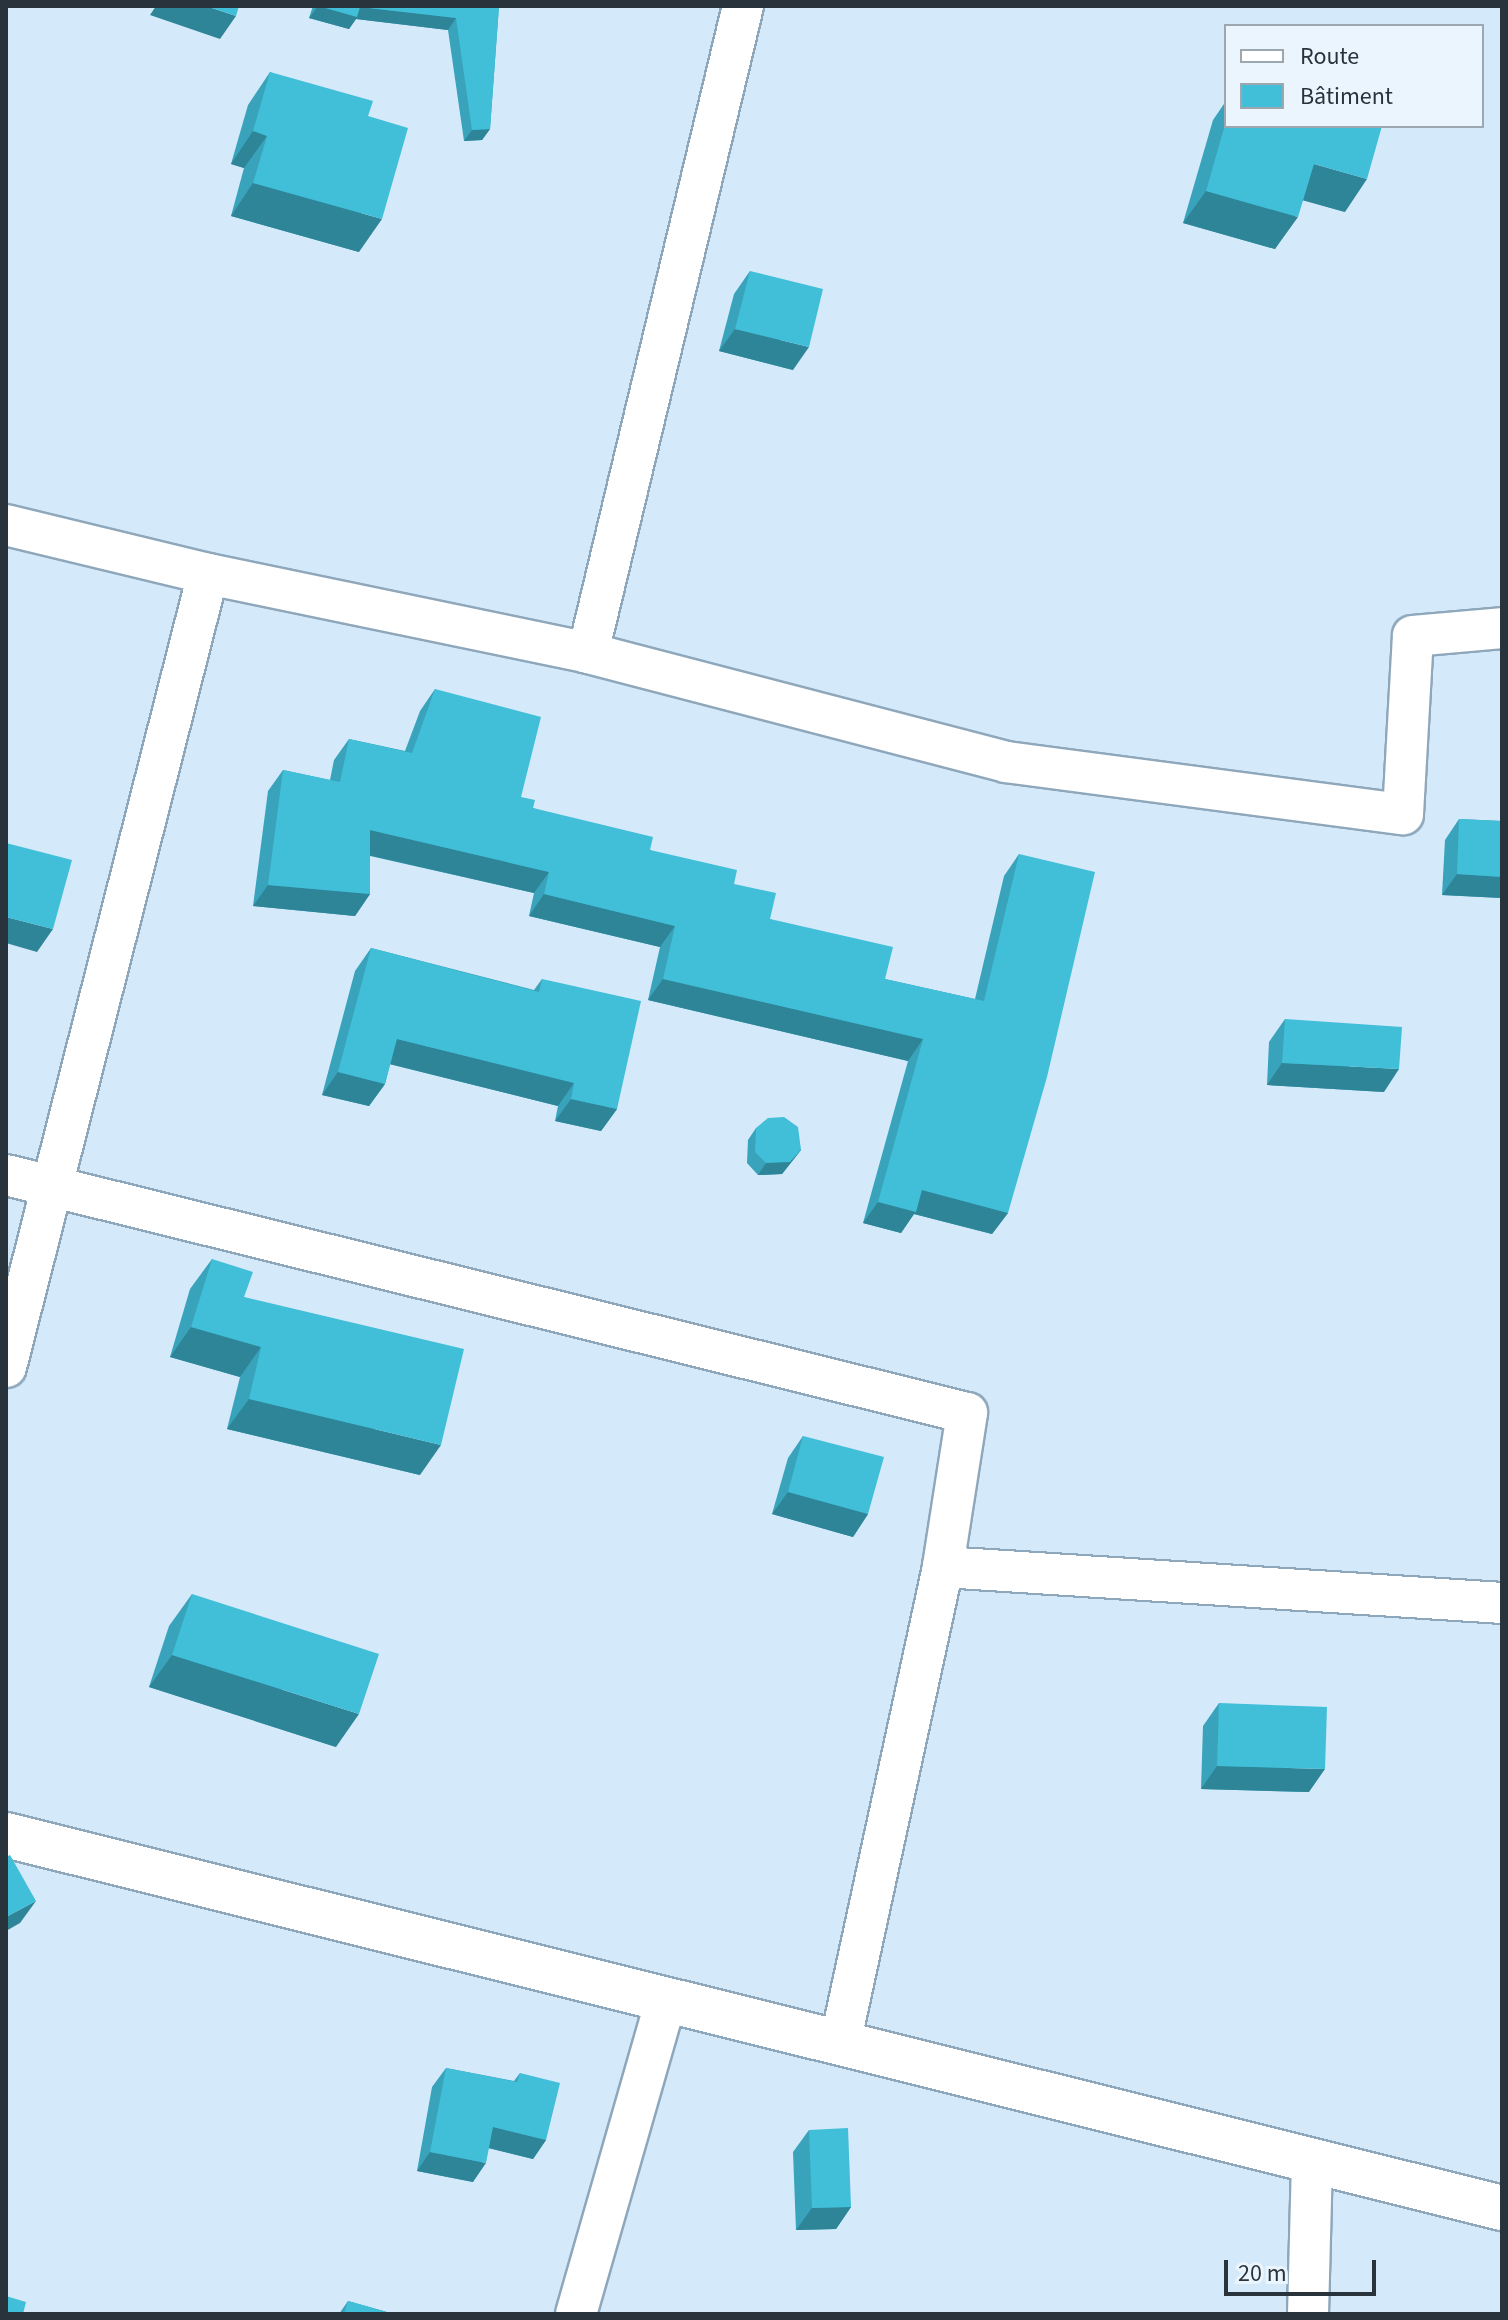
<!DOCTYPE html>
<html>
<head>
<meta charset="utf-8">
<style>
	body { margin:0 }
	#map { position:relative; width:1508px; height:2320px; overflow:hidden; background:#d4e9fa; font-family:"Source Sans 3",sans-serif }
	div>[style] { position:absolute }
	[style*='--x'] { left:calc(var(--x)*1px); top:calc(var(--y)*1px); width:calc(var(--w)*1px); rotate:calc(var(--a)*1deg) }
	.roads { filter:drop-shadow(2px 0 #8ea7bb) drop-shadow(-2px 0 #8ea7bb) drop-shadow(0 2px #8ea7bb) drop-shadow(0 -2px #8ea7bb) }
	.street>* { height:40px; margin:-20px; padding:0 20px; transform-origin:20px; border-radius:20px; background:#fff }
	.secondary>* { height:44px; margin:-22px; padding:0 22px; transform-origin:22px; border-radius:22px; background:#fff }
	.wall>* { inset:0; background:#38a3ba }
	.shaded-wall>* { inset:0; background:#2e8597 }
	.building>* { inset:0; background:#41bed8 }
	span { translate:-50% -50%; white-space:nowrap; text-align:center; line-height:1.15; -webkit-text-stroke:6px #eaf5fd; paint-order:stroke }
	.frame { position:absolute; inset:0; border:8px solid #29333c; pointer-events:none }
	.legend { position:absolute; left:1224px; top:24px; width:260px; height:104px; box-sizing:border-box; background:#eaf5fd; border:2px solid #9da7b0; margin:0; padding:10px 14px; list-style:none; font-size:24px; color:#29333c }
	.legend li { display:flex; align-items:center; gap:16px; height:40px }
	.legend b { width:40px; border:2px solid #9da7b0 }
	.scale { position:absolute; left:1224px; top:2260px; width:152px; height:36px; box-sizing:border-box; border:4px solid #29333c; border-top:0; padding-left:10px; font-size:24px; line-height:28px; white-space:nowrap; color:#29333c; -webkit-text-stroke:6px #eaf5fd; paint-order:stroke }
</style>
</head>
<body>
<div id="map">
	<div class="roads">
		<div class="street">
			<i style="--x:6;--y:525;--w:208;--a:13.6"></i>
			<i style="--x:208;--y:574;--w:388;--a:11.7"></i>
			<i style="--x:588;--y:653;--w:432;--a:14.6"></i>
			<i style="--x:1006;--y:762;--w:400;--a:7.5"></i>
			<i style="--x:1403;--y:814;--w:178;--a:-86.8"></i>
			<i style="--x:1413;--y:636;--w:89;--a:-5.1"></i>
			<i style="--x:588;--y:653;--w:665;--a:-76.53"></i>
			<i style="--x:6;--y:1175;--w:990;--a:13.91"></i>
			<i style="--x:967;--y:1413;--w:156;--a:98.9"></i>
			<i style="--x:943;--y:1567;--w:488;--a:102.2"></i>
			<i style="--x:6;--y:1367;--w:818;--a:-75.71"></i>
			<i style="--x:943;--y:1567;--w:560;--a:3.68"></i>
			<i style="--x:576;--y:2314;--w:327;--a:-74"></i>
			<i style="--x:1308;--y:2314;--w:152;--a:-88.5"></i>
		</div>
		<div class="secondary">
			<i style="--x:6;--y:1835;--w:1542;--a:14"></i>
		</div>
	</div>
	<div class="wall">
		<i style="clip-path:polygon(313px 6px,499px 6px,490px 129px,482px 140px,464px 141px,448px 30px,356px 19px,349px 29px,309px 18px)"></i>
		<i style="clip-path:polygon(270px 72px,368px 116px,359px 252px,231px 216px,244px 168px,231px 164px,248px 105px)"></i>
		<i style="clip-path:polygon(1226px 101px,1226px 126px,1345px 212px,1303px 200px,1275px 249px,1183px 223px,1213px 120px)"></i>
		<i style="clip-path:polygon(750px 271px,793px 370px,719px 351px,734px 294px)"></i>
		<i style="clip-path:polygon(435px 689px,521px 797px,533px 808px,650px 850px,734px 884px,770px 919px,885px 979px,975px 999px,1004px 876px,1019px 854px,1008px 1213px,992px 1234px,914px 1214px,901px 1233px,863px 1223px,908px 1061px,648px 1000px,660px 947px,529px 916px,534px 893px,370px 856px,370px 894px,355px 916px,253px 906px,268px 791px,283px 770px,330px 780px,334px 760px,349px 739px,405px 751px,420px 711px)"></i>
		<i style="clip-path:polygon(1459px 819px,1502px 821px,1502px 898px,1442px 895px,1445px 840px)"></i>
		<i style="clip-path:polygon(371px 948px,534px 990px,542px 979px,617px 1109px,601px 1131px,555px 1121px,558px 1106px,390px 1064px,385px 1084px,369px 1106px,322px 1095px,355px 971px)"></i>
		<i style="clip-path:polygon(1285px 1019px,1384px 1092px,1267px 1085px,1269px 1042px)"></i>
		<i style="clip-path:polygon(756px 1128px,801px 1150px,782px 1174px,758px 1175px,747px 1163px,748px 1140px)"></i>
		<i style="clip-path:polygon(212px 1259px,244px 1297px,420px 1475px,227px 1429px,240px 1377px,170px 1357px,190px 1289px)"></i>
		<i style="clip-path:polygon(803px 1436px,868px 1514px,853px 1537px,772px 1514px,788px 1458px)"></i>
		<i style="clip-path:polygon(192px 1594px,336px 1747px,149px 1687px,169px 1626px)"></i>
		<i style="clip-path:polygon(1219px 1703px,1309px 1792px,1201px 1789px,1203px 1726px)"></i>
		<i style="clip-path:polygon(446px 2068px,514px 2081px,520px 2073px,546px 2140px,533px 2159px,489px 2148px,473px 2182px,417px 2171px,432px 2087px)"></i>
		<i style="clip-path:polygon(809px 2130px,851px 2207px,836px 2229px,796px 2230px,793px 2152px)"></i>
		<i style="clip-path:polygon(348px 2301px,394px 2314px,339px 2314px)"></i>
	</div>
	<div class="shaded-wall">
		<i style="clip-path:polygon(156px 6px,206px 6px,236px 16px,220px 39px,150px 15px)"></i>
		<i style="clip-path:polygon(318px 6px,360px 7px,456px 18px,448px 30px,356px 19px,349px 29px,309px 18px)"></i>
		<i style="clip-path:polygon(490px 129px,482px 140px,464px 141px,472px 130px)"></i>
		<i style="clip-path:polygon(253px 131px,267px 136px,244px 168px,231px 164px)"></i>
		<i style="clip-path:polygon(1314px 164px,1367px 179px,1345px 212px,1291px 197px)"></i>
		<i style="clip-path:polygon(253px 183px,382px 219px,359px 252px,231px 216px)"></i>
		<i style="clip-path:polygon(1206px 191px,1298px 217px,1275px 249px,1183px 223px)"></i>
		<i style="clip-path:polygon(735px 329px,809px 347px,793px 370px,719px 351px)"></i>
		<i style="clip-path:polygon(370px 830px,549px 872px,534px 893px,355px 852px)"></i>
		<i style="clip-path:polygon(1457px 874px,1502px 877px,1502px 898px,1442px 895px)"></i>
		<i style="clip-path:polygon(268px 885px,370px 894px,355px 916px,253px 906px)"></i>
		<i style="clip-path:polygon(544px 894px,675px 926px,660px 947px,529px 916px)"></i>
		<i style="clip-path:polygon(6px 917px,53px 929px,37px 952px,6px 943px)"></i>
		<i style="clip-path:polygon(663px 979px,923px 1039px,908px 1061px,648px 1000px)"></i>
		<i style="clip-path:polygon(397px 1039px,574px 1083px,558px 1106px,381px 1062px)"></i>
		<i style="clip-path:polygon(1282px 1063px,1399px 1069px,1384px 1092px,1267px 1085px)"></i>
		<i style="clip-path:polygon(338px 1072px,385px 1084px,369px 1106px,322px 1095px)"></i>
		<i style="clip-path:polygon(571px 1099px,617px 1109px,601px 1131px,555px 1121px)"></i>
		<i style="clip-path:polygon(801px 1150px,782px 1174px,758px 1175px,766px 1163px)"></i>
		<i style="clip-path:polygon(922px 1190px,1008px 1213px,992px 1234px,914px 1214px,901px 1233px,863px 1223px,878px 1202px)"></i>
		<i style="clip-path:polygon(191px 1327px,261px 1347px,240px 1377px,170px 1357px)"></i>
		<i style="clip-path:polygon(249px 1399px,441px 1445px,420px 1475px,227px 1429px)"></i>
		<i style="clip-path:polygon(788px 1492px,868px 1514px,853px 1537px,772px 1514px)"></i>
		<i style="clip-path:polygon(172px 1655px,359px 1714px,336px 1747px,149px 1687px)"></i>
		<i style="clip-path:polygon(1217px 1766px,1325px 1769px,1309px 1792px,1201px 1789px)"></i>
		<i style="clip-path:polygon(36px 1901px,20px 1923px,6px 1931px,6px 1917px)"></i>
		<i style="clip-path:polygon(493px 2127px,546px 2140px,533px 2159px,480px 2146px)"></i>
		<i style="clip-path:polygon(430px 2152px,486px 2163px,473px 2182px,417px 2171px)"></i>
		<i style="clip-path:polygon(851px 2207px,836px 2229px,796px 2230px,812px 2208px)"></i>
	</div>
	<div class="building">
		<i style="clip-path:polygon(206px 6px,239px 6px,236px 16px)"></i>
		<i style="clip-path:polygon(318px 6px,499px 6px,490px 129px,472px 130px,456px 18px,360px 7px,357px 17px)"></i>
		<i style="clip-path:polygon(270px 72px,373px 101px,368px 116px,408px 128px,382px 219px,253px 183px,267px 136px,253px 131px)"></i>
		<i style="clip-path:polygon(1226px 121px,1226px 126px,1382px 126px,1367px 179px,1314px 164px,1298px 217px,1206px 191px)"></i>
		<i style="clip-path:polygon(750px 271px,823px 289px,809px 347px,735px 329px)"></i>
		<i style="clip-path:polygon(435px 689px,541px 717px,521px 797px,535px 800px,533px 808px,653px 837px,650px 850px,737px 870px,734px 884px,776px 893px,770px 919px,893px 947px,885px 979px,984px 1001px,1019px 854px,1095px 872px,1047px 1077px,1008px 1213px,922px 1190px,916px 1212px,878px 1202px,923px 1039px,663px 979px,675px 926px,544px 894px,549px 872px,370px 830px,370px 894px,268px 885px,283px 770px,340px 782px,349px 739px,412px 753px)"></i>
		<i style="clip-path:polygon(1459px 819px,1502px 821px,1502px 877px,1457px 874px)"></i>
		<i style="clip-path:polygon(6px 843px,72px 860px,53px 929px,6px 917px)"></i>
		<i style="clip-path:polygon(371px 948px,539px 992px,542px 979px,641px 1001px,617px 1109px,571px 1099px,574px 1083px,397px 1039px,385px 1084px,338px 1072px)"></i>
		<i style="clip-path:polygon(1285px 1019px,1402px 1027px,1399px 1069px,1282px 1063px)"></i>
		<i style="clip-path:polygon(784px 1117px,798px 1127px,801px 1150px,790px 1162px,766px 1163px,755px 1152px,756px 1128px,768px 1118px)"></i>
		<i style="clip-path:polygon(212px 1259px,253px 1272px,244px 1297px,464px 1349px,441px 1445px,249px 1399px,261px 1347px,191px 1327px)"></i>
		<i style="clip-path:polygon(803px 1436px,884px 1457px,868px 1514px,788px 1492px)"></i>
		<i style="clip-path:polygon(192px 1594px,379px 1654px,359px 1714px,172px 1655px)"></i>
		<i style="clip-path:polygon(1219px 1703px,1327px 1707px,1325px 1769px,1217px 1766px)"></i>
		<i style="clip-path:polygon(10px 1855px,36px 1901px,6px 1917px,6px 1857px)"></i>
		<i style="clip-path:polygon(446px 2068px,517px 2082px,520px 2073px,560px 2083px,546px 2140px,493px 2127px,486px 2163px,430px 2152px)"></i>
		<i style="clip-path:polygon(848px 2128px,851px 2207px,812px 2208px,809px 2130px)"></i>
		<i style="clip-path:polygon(6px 2296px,26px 2302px,23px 2314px,6px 2314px)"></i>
		<i style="clip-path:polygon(348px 2301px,394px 2314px,344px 2314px)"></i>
	</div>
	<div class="frame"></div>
	<ul class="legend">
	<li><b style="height:10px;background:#fff"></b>Route</li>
	<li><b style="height:22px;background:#41bed8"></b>Bâtiment</li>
	</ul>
	<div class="scale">20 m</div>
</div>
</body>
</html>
